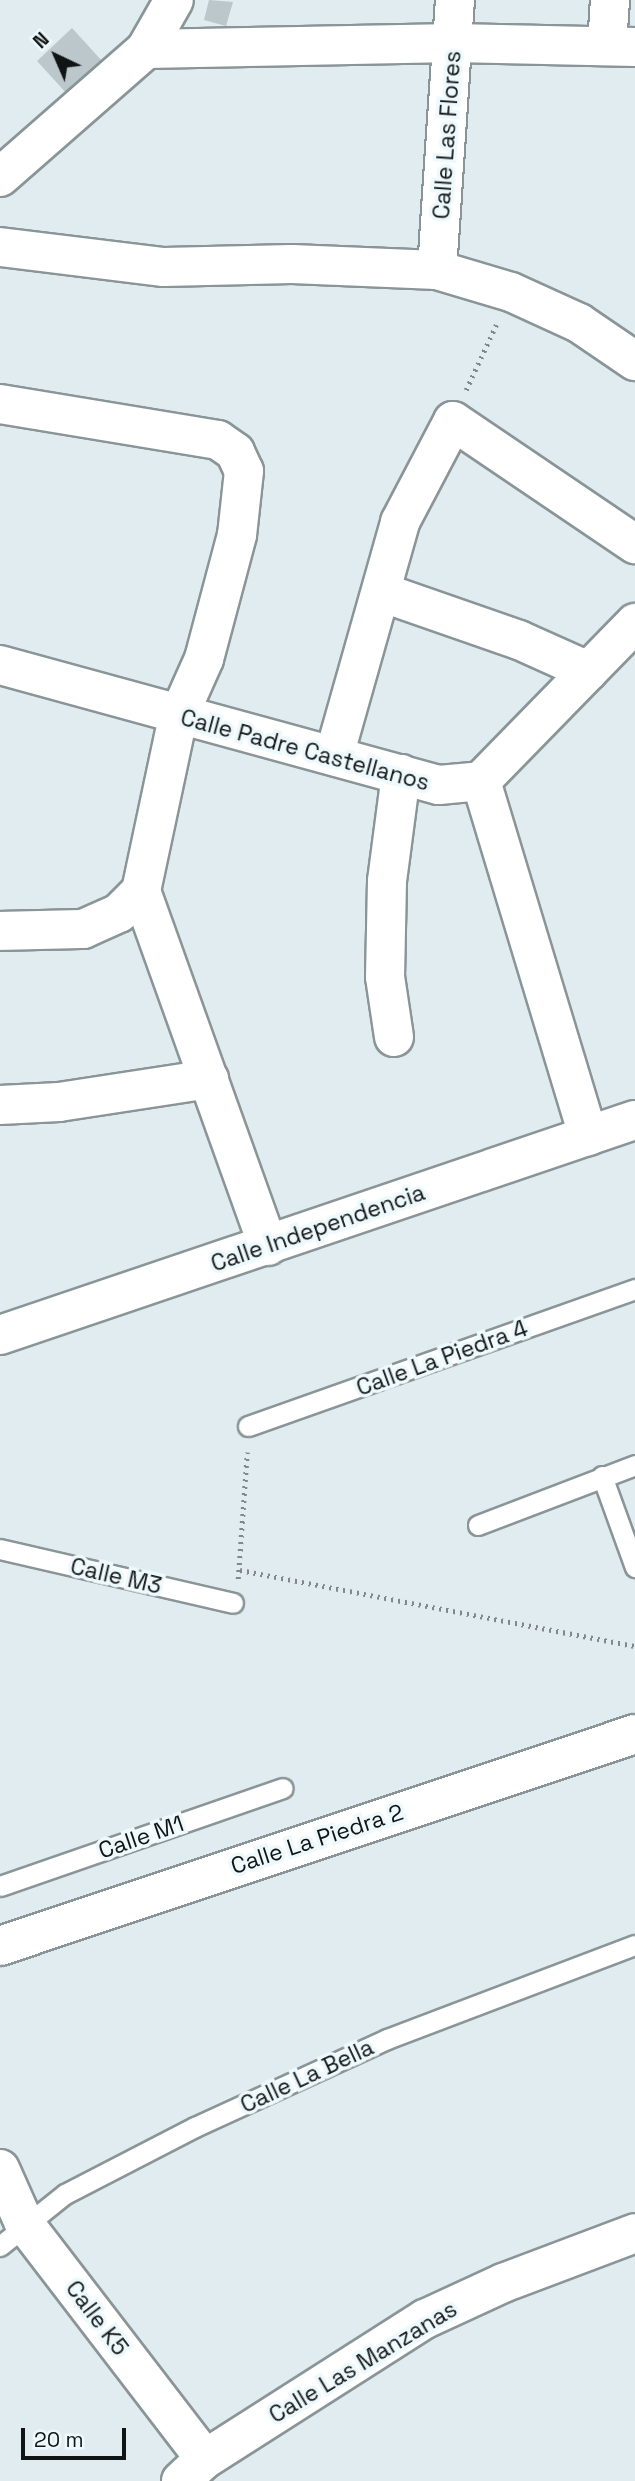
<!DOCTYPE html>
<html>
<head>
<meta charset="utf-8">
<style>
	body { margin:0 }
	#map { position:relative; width:635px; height:2481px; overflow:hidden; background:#e0ecef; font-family:"Space Grotesk",sans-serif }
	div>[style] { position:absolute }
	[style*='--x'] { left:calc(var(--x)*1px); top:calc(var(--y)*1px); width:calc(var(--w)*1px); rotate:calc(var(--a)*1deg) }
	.building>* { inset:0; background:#bcc7cb }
	.path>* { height:4.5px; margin-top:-2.25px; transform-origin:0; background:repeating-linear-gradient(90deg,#80888b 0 2px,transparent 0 7px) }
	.roads { filter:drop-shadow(2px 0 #8a9598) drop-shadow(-2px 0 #8a9598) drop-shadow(0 2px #8a9598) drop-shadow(0 -2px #8a9598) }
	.lane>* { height:19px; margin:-9.5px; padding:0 9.5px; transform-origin:9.5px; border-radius:9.5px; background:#fff }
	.street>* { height:38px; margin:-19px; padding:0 19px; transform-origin:19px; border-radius:19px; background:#fff }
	span { translate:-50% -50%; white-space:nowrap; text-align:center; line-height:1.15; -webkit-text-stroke:7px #edf9fc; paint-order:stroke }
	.street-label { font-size:23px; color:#101415 }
	.north { position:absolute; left:21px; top:21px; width:70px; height:70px; -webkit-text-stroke:5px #edf9fc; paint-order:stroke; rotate:316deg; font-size:19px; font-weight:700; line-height:28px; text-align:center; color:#101415 }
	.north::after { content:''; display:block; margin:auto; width:24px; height:32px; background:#101415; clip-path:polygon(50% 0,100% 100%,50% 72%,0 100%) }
	.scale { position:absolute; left:21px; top:2428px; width:105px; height:32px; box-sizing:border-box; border:4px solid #101415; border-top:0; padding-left:9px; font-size:21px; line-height:24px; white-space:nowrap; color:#101415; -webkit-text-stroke:5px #edf9fc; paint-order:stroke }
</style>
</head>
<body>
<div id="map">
	<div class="building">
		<i style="clip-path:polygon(209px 0,233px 2px,226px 26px,204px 20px)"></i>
		<i style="clip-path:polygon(72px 28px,103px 62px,68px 95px,37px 61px)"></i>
	</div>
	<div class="path">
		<i style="--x:466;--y:390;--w:72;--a:-65.2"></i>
		<i style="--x:240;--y:1570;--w:402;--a:10.9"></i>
		<i style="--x:238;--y:1579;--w:127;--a:-85.9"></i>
	</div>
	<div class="roads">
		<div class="lane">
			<i style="--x:248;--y:1426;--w:411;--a:-19.5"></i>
			<i style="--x:602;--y:1476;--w:97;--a:70.1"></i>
			<i style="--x:478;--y:1525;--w:168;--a:-20.9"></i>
			<i style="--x:0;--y:1549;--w:239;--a:13"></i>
			<i style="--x:0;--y:1886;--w:299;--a:-19.1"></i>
			<i style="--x:0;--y:2246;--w:83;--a:-38.7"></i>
			<i style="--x:65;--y:2194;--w:146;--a:-27.3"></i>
			<i style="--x:195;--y:2127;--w:211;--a:-24.6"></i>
			<i style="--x:387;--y:2039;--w:265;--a:-20.8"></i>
		</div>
		<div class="street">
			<i style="--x:607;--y:46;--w:46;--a:-86.3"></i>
			<i style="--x:146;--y:49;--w:308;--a:-1.1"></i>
			<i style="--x:454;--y:43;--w:181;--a:1.3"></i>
			<i style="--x:0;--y:177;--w:194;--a:-41.2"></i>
			<i style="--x:146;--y:49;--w:56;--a:-60.3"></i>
			<i style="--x:0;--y:247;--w:165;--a:7"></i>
			<i style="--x:164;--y:267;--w:128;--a:-1.3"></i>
			<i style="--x:292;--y:264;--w:145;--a:2.4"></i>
			<i style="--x:437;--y:270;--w:77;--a:16.6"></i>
			<i style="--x:511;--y:292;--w:75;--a:24.5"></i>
			<i style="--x:579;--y:323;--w:68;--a:34.2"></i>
			<i style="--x:437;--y:270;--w:271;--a:-86.2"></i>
			<i style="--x:0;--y:404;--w:221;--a:9.4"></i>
			<i style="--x:218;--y:440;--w:21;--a:35"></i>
			<i style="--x:235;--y:452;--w:21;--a:65"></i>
			<i style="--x:244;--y:471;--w:64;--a:96.2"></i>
			<i style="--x:237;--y:535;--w:128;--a:104.9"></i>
			<i style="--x:204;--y:659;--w:64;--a:114.1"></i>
			<i style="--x:178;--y:717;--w:178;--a:102"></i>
			<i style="--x:141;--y:891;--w:31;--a:135"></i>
			<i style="--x:119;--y:913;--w:39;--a:156"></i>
			<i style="--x:83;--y:929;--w:83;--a:178.6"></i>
			<i style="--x:381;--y:592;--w:146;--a:19.2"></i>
			<i style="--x:519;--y:640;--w:76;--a:24.2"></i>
			<i style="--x:0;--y:665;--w:455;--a:15.3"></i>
			<i style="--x:439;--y:785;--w:42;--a:-5.4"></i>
			<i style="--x:481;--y:781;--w:221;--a:-45.7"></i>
			<i style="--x:334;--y:756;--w:243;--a:-74.2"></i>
			<i style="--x:400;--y:522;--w:114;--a:-62.3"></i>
			<i style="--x:453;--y:421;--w:220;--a:34.1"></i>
			<i style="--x:481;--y:781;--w:371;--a:73.2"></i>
			<i style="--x:141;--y:891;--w:377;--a:70.3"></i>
			<i style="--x:394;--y:1037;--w:61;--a:-98.5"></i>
			<i style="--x:385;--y:977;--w:96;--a:-88.8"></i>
			<i style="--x:387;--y:881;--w:108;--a:-82.5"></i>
			<i style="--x:0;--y:1105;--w:59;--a:-2.9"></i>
			<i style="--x:59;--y:1102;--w:152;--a:-8.7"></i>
			<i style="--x:0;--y:1335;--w:670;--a:-18.71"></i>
			<i style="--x:0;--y:1946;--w:669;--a:-18.46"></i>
			<i style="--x:0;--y:2169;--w:59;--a:66"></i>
			<i style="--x:24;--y:2223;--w:297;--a:52.5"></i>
			<i style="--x:181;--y:2481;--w:33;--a:-43"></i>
			<i style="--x:205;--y:2459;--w:261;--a:-32.5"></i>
			<i style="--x:425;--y:2319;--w:86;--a:-24.8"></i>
			<i style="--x:503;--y:2283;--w:141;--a:-20.7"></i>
		</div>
	</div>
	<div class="street-label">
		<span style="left:447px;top:135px;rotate:-86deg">Calle Las Flores</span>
		<span style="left:305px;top:750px;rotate:15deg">Calle Padre Castellanos</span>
		<span style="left:318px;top:1228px;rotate:-19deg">Calle Independencia</span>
		<span style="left:442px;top:1358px;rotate:-20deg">Calle La Piedra 4</span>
		<span style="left:116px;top:1576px;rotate:13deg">Calle M3</span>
		<span style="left:141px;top:1837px;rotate:-19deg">Calle M1</span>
		<span style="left:317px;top:1839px;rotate:-18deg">Calle La Piedra 2</span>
		<span style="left:307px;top:2076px;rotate:-25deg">Calle La Bella</span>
		<span style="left:97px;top:2318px;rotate:53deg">Calle K5</span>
		<span style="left:363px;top:2362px;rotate:-31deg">Calle Las Manzanas</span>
	</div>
	<div class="north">N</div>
	<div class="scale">20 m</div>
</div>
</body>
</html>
